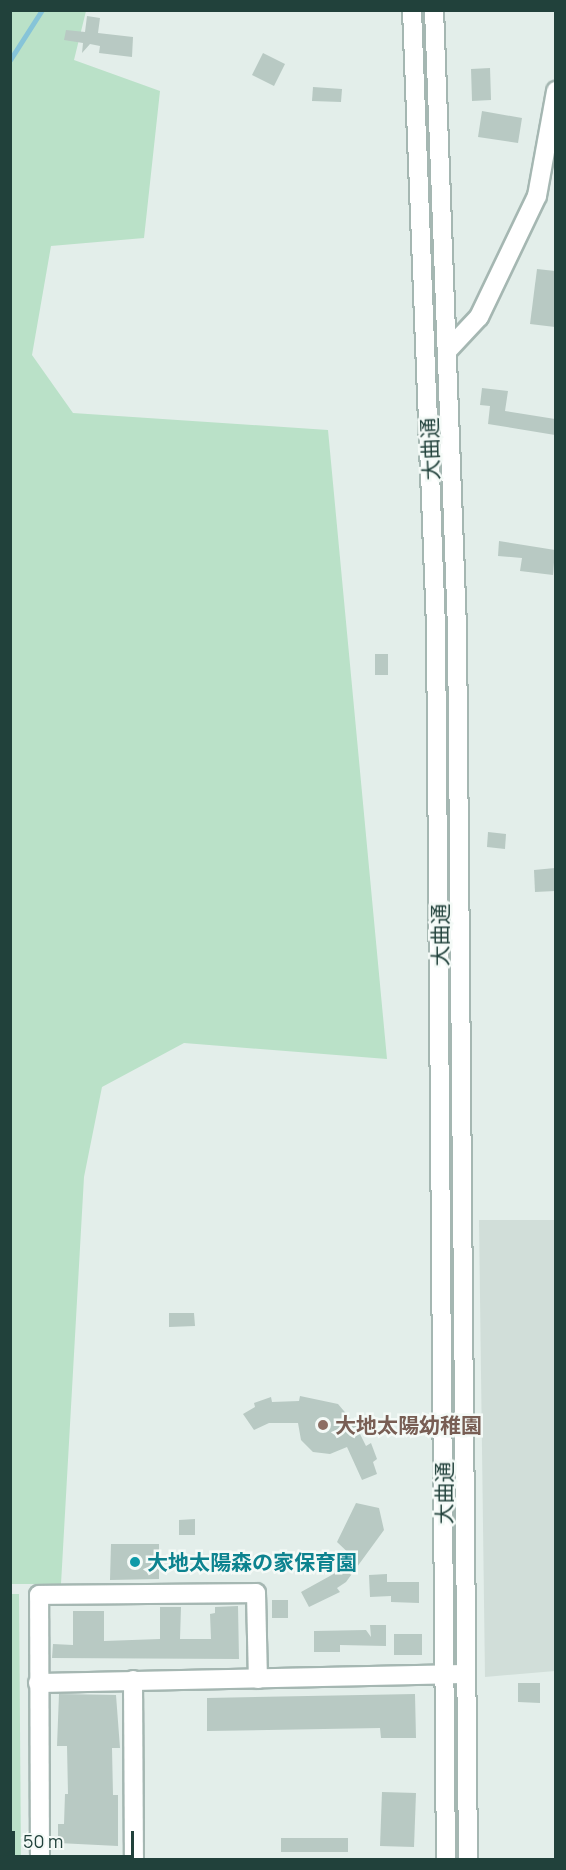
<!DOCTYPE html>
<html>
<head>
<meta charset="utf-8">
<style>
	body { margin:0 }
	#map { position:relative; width:566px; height:1870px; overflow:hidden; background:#e3eeea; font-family:Manrope,"Noto Sans JP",sans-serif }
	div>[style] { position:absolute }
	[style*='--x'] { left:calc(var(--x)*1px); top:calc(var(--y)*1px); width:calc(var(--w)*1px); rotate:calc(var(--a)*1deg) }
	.built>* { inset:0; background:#d1ded9 }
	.green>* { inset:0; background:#bae1c8 }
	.stream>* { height:4.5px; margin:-2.25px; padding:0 2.25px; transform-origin:2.25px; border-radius:2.25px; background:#86c4d8 }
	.building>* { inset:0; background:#b8c9c3 }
	.roads { filter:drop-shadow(2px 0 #a5b7b2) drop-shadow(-2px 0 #a5b7b2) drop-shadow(0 2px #a5b7b2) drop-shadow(0 -2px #a5b7b2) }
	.street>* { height:18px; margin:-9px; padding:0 9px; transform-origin:9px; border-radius:9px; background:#fff }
	.secondary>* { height:18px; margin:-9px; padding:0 9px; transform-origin:9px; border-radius:9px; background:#fff }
	.dots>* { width:16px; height:16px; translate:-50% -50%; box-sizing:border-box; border:3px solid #f4faf7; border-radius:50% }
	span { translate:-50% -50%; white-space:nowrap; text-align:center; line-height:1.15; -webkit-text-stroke:5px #f4faf7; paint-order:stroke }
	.street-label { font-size:21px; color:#21413b }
	.education-label { font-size:21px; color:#785e54; font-weight:700 }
	.left { translate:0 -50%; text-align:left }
	.culture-label { font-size:21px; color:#0d838f; font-weight:700 }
	.frame { position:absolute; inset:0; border:12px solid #21413b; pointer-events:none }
	.scale { position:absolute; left:12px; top:1831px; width:122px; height:27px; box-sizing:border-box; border:3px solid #21413b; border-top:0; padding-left:8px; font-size:18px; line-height:21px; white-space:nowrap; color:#21413b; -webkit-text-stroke:4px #f4faf7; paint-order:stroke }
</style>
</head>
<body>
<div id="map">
	<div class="built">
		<i style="clip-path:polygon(479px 1220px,556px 1220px,555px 1671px,485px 1677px)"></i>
	</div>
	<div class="green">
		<i style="clip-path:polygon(10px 11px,86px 11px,74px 60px,160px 91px,144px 238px,51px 246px,32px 355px,73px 413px,328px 430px,387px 1059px,184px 1043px,102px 1087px,84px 1177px,61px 1584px,10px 1584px)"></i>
		<i style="clip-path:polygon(11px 1594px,19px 1594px,21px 1860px,10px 1859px)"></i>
	</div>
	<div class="stream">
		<i style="--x:10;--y:60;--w:59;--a:-57.4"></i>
	</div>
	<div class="building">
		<i style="clip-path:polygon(87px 16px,100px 18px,98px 33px,133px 37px,132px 57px,99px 53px,100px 46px,90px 44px,82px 53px,83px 43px,64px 40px,66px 30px,85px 32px)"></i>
		<i style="clip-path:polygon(263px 53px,285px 64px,274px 86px,252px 75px)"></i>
		<i style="clip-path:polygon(490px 68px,491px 100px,472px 101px,471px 69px)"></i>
		<i style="clip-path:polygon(313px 87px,342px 89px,341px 102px,312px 101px)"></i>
		<i style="clip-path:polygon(482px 111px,522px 118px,518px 143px,478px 137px)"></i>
		<i style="clip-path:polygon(537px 269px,555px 271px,555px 327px,530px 324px)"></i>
		<i style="clip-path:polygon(482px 388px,508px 391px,505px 411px,555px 419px,555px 435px,488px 424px,490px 406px,480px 405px)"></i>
		<i style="clip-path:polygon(499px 541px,555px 550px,553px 575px,520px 571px,522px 558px,498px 556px)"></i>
		<i style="clip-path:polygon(375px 654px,388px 654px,388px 675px,375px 675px)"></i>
		<i style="clip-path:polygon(488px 832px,506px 834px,505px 849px,487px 847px)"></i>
		<i style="clip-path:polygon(555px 868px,555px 891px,535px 892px,534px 870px)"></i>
		<i style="clip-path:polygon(169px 1313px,194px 1313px,195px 1326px,169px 1327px)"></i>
		<i style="clip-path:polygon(300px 1396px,338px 1404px,355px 1424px,366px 1446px,371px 1443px,377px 1459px,373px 1462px,377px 1474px,362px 1480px,347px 1447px,330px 1454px,313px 1452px,301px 1440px,298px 1423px,269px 1423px,254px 1430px,243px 1414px,255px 1407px,254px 1403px,271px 1397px,272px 1402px,299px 1401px)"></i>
		<i style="clip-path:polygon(356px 1503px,379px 1508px,384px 1530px,346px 1582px,337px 1588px,340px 1592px,309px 1607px,301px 1592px,357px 1561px,337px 1542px)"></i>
		<i style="clip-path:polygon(195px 1519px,195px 1535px,179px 1535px,179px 1520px)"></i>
		<i style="clip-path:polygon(111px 1544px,159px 1544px,159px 1579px,110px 1580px)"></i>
		<i style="clip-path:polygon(387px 1574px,387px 1582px,419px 1582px,419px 1603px,391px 1602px,391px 1596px,370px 1597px,369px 1575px)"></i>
		<i style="clip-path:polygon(272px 1600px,288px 1600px,288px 1618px,272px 1618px)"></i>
		<i style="clip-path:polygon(238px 1606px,239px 1659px,52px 1658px,53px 1644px,73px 1645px,73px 1611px,104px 1611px,104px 1641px,160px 1639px,160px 1607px,181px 1607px,180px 1639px,211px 1639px,210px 1614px,215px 1613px,215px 1607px)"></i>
		<i style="clip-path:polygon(370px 1625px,386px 1625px,386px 1646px,340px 1645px,340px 1652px,314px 1652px,314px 1631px,366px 1630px,371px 1637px)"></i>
		<i style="clip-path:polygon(394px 1634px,422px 1634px,422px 1655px,394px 1655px)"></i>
		<i style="clip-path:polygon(518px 1683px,540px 1683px,540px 1703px,518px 1702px)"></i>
		<i style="clip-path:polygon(59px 1694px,116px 1695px,120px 1748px,112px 1748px,113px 1795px,118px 1795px,118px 1846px,58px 1843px,58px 1824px,64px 1824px,65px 1794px,68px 1794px,67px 1746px,57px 1746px)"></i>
		<i style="clip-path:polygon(415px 1694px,416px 1738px,381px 1738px,380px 1728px,207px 1731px,207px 1698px)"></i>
		<i style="clip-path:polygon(382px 1792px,416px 1793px,414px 1847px,380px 1846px)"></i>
		<i style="clip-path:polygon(281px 1838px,348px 1838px,348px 1852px,281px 1852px)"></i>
	</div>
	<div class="roads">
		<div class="street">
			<i style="--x:448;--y:350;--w:45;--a:-46.8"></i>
			<i style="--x:479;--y:317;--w:134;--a:-64.4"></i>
			<i style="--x:537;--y:196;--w:107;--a:-79.7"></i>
			<i style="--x:133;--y:1680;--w:180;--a:89.7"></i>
			<i style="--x:38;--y:1683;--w:428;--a:-1.2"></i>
			<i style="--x:40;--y:1860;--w:265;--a:-90.2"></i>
			<i style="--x:39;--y:1595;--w:217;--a:-0.5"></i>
			<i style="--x:256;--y:1593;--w:86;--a:88.7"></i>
		</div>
		<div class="secondary">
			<i style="--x:412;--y:10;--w:617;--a:87.77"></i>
			<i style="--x:436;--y:627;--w:1233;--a:89.54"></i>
			<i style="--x:434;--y:10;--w:618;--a:87.87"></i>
			<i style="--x:457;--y:628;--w:1232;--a:89.49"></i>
		</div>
	</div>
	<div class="dots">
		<i style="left:323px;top:1425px;background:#8d6e63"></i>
		<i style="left:135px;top:1562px;background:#0f9aa8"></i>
	</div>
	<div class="street-label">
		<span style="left:430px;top:449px;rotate:-92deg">大曲通</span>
		<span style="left:440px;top:935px;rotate:-90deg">大曲通</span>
		<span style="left:444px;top:1493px;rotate:-90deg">大曲通</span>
	</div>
	<div class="education-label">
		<span class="left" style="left:335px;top:1425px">大地太陽幼稚園</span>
	</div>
	<div class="culture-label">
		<span class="left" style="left:147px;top:1562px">大地太陽森の家保育園</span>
	</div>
	<div class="frame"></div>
	<div class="scale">50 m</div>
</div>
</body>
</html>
